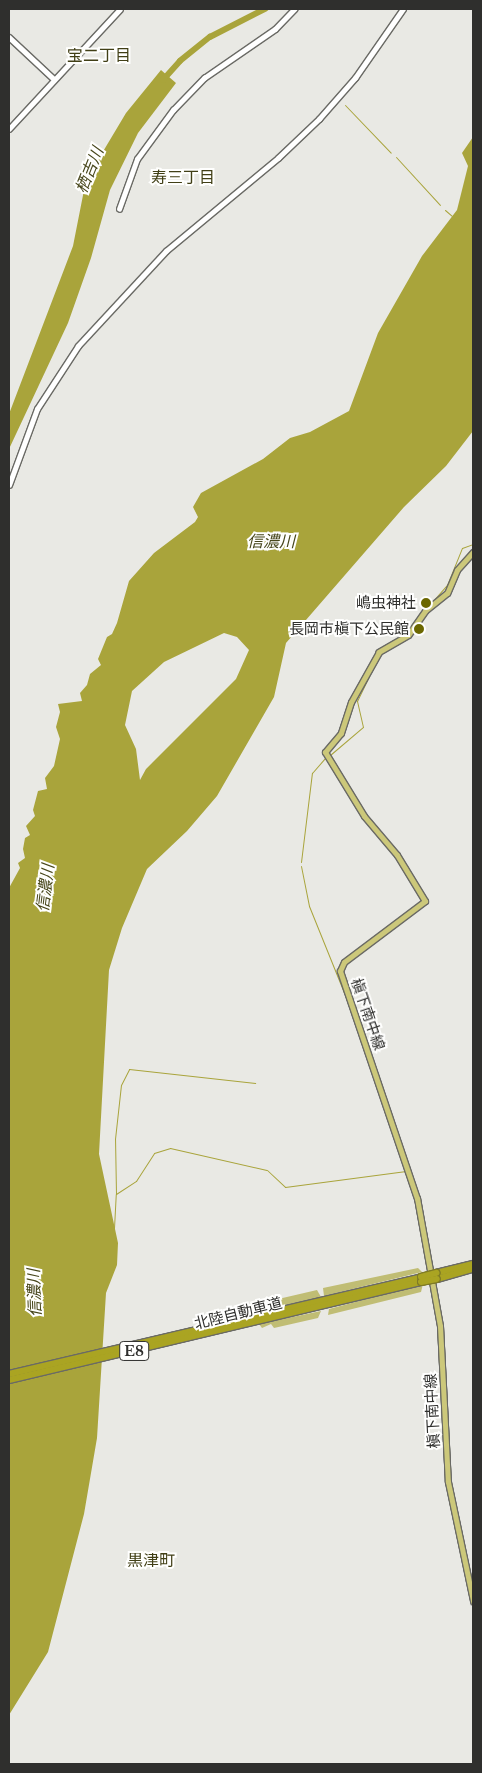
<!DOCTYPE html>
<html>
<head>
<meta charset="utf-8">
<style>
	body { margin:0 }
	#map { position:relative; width:482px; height:1773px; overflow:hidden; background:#e9e9e4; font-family:"Libre Baskerville","Noto Sans JP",serif }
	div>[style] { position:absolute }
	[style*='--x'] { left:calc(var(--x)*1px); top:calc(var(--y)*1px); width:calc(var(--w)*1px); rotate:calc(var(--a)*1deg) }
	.green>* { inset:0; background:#c0bd74 }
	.water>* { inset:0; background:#a9a43b }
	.stream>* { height:1px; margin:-0.5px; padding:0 0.5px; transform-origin:0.5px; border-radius:0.5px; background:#a9a43b }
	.river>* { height:5.5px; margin:-2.75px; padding:0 2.75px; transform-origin:2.75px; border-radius:2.75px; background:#a9a43b }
	.roads { filter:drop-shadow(1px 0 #6a6a65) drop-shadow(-1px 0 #6a6a65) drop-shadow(0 1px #6a6a65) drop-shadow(0 -1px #6a6a65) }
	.minor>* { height:4.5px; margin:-2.25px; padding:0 2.25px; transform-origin:2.25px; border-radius:2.25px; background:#fff }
	.major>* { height:5px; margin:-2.5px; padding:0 2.5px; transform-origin:2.5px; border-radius:2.5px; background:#ccc87a }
	.highway>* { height:6px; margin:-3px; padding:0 3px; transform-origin:3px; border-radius:3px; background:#aaa422 }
	.bridges { filter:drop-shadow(1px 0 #7f7b26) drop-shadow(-1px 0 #7f7b26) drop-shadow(0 1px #7f7b26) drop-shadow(0 -1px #7f7b26) }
	.highway-bridge>* { height:6px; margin:-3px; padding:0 3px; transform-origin:3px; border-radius:3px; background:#aaa422 }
	.dots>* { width:14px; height:14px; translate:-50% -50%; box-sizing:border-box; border:2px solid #fffffe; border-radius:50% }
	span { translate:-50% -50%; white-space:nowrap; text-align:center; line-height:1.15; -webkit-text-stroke:4px #fffffe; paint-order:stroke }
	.shield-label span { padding:1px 4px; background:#fffffe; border:1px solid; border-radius:4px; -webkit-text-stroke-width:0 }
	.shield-label { font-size:14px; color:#2f2f2d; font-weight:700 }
	.poi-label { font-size:15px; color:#2f2f2d }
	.right { translate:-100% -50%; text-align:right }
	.street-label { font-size:15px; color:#2f2f2d }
	.neighbourhood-label { font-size:16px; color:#413f16 }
	.water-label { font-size:16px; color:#47461b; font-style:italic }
	.frame { position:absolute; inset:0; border:10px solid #2f2f2d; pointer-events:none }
</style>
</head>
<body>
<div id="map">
	<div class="green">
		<i style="clip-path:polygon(418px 1268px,422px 1272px,324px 1296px,323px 1288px)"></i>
		<i style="clip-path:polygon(423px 1284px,421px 1292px,328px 1315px,329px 1309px)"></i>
		<i style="clip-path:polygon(317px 1290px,321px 1297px,272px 1308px,274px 1300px)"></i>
		<i style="clip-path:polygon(321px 1311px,318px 1318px,274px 1328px,271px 1324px,262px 1328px,259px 1324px)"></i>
	</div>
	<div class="water">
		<i style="clip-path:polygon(161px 70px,176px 83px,138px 133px,110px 190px,91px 258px,68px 323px,9px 449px,9px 414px,73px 246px,86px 180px,126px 113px)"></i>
		<i style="clip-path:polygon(evenodd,473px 137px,473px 431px,446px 466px,404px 507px,286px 643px,274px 697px,217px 796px,187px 831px,147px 869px,122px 928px,109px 970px,99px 1154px,118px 1243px,117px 1265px,106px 1293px,97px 1438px,84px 1514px,48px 1652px,9px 1715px,9px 888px,20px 868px,18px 863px,25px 858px,23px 849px,25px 838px,30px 835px,26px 826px,35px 816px,33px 810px,38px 791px,47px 789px,45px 778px,54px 766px,60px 739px,56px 727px,60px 712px,58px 704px,82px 701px,80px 693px,87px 685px,90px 674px,101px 665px,98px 659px,107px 637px,112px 634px,117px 623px,129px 581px,154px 553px,195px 522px,198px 517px,193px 507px,201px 493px,263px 459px,290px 438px,310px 432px,349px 411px,378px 333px,422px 256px,457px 210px,468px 166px,462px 153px,473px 137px,224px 633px,237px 637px,249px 650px,236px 679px,146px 769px,140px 780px,136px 749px,125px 725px,132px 691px,164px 662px,224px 633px)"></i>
	</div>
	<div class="stream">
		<i style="--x:345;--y:105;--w:66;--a:46.2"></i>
		<i style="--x:396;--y:157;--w:65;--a:47.5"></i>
		<i style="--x:445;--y:210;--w:9;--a:41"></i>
		<i style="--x:403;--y:635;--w:67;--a:-48.7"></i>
		<i style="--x:447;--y:585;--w:40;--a:-68"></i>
		<i style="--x:462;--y:548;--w:12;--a:-20"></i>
		<i style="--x:330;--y:755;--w:43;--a:-40.3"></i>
		<i style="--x:363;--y:727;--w:27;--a:-103"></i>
		<i style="--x:357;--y:701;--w:41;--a:-64.1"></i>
		<i style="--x:301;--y:862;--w:90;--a:-83"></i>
		<i style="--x:312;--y:773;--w:21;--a:-49"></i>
		<i style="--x:301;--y:866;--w:41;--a:78.7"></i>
		<i style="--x:309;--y:906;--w:96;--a:68"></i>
		<i style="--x:345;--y:995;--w:138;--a:70.9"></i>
		<i style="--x:116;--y:1194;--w:55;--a:-91"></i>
		<i style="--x:115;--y:1139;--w:54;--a:-83.7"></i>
		<i style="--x:121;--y:1085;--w:18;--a:-63"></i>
		<i style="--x:129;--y:1069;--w:127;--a:6.3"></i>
		<i style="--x:114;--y:1228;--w:34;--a:-87"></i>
		<i style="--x:116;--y:1194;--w:24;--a:-33"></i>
		<i style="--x:136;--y:1181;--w:33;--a:-57"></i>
		<i style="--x:154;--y:1153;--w:17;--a:-17"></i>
		<i style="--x:170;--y:1148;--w:99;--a:12.8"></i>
		<i style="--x:267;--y:1170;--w:25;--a:43"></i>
		<i style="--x:285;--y:1187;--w:122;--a:-7.5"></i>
	</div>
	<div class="river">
		<i style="--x:163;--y:80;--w:25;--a:-48"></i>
		<i style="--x:180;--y:61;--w:38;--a:-39"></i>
		<i style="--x:210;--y:37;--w:62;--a:-27"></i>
	</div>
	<div class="roads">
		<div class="minor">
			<i style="--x:9;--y:37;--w:62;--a:43"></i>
			<i style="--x:9;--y:129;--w:163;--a:-47.2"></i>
			<i style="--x:119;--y:209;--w:53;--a:-70.2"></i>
			<i style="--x:137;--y:159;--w:61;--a:-53.7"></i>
			<i style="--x:173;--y:110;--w:45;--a:-45.9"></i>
			<i style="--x:204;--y:78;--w:86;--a:-34.6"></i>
			<i style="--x:275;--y:29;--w:28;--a:-46"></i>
			<i style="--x:9;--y:485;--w:81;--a:-69.8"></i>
			<i style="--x:37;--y:409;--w:75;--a:-56.9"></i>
			<i style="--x:78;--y:346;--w:129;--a:-47.2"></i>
			<i style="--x:166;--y:251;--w:146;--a:-39.7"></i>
			<i style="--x:278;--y:158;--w:57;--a:-43.6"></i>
			<i style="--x:319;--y:119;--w:55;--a:-48.7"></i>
			<i style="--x:355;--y:78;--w:84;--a:-55.2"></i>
		</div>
		<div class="major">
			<i style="--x:473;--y:552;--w:24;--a:132"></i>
			<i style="--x:457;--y:570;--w:25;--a:113"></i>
			<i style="--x:447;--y:593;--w:28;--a:141"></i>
			<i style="--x:425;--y:611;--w:29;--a:125"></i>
			<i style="--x:408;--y:635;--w:34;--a:150"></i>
			<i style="--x:379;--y:652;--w:57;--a:119.2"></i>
			<i style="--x:351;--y:702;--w:33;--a:108"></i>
			<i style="--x:341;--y:733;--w:25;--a:130"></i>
			<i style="--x:325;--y:752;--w:75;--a:58.6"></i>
			<i style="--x:364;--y:816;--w:51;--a:49.8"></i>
			<i style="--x:397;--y:855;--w:54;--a:58.7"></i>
			<i style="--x:425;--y:901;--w:101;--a:143"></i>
			<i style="--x:344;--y:962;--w:10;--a:114"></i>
			<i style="--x:340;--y:971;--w:240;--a:71.3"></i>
			<i style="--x:417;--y:1198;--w:130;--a:79.8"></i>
			<i style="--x:440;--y:1326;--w:156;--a:87.1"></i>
			<i style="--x:448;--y:1482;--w:122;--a:78.1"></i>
		</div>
		<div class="highway">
			<i style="--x:436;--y:1273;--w:38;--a:-14"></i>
			<i style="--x:437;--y:1279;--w:37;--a:-16"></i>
			<i style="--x:9;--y:1374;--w:423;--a:-13.2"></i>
			<i style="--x:9;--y:1380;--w:423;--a:-13.4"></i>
		</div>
	</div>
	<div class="bridges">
		<div class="highway-bridge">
			<i style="--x:421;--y:1277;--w:16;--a:-15"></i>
			<i style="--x:421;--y:1282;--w:16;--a:-11"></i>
		</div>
	</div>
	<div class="dots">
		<i style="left:426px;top:603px;background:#6b6700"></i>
		<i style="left:419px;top:629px;background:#6b6700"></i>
	</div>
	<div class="shield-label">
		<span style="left:134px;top:1351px">E8</span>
	</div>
	<div class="poi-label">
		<span class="right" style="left:416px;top:603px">嶋虫神社</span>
		<span class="right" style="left:409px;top:629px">長岡市槇下公民館</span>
	</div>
	<div class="street-label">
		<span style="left:368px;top:1014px;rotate:71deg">槇下南中線</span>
		<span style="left:238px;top:1313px;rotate:-14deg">北陸自動車道</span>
		<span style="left:432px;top:1411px;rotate:-93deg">槇下南中線</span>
	</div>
	<div class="neighbourhood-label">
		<span style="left:99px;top:55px">宝二丁目</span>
		<span style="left:183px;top:177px">寿三丁目</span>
		<span style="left:151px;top:1560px">黒津町</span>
	</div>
	<div class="water-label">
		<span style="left:89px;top:170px;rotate:-68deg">栖吉川</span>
		<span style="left:271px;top:541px">信濃川</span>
		<span style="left:45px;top:888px;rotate:-83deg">信濃川</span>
		<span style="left:34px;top:1293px;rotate:-92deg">信濃川</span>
	</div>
	<div class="frame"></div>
</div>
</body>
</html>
